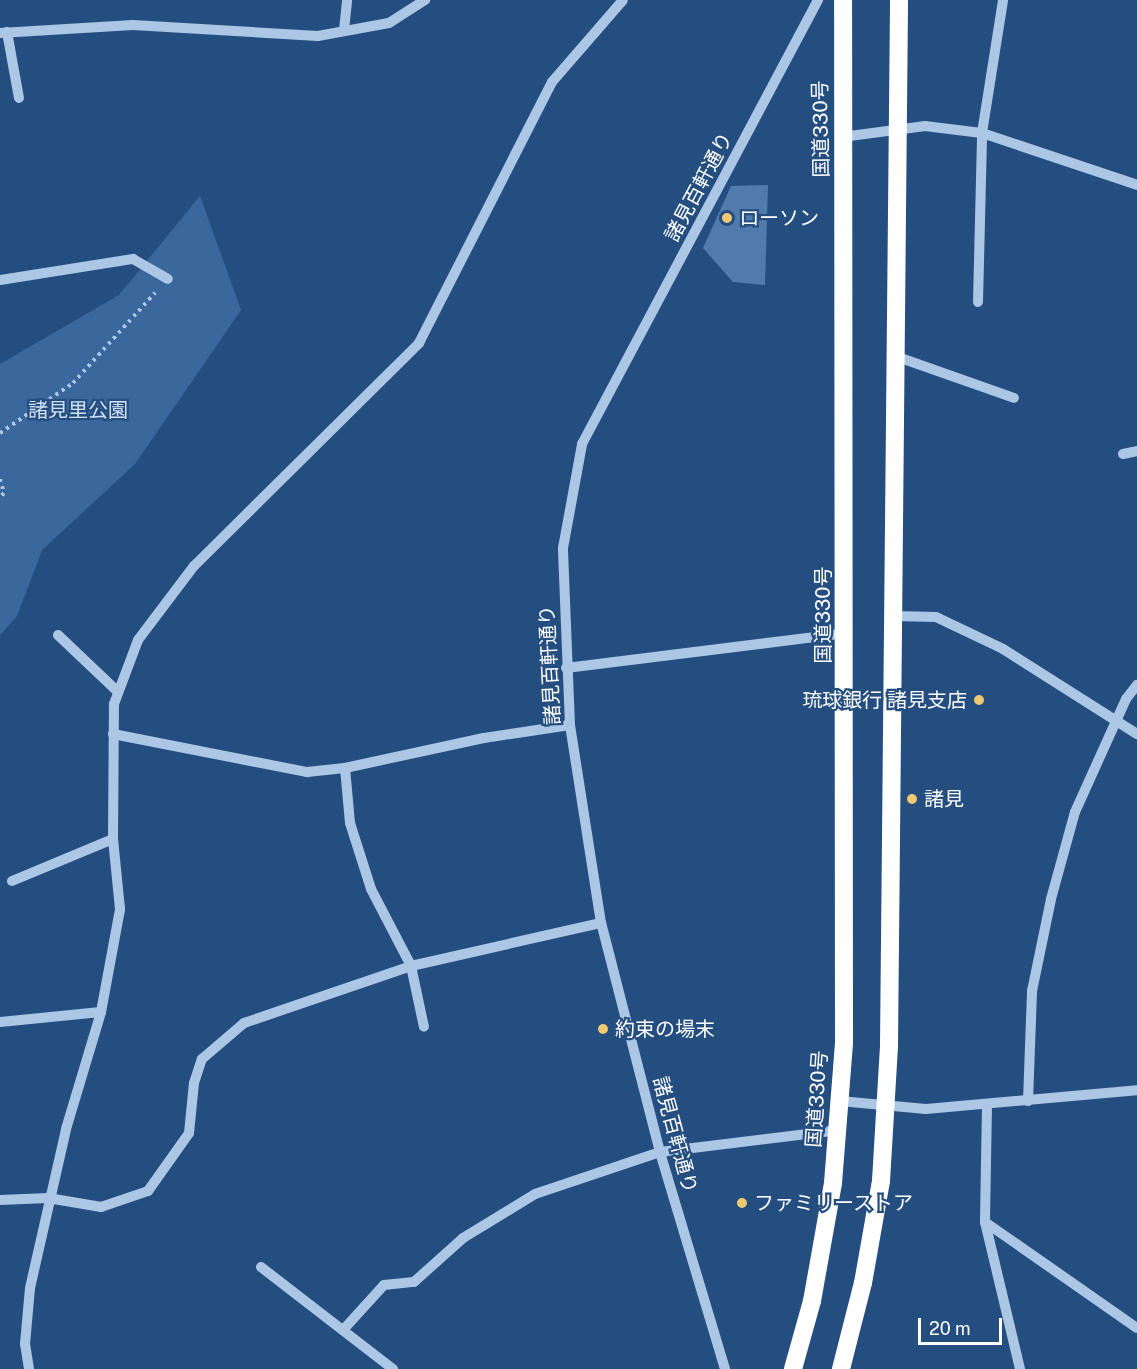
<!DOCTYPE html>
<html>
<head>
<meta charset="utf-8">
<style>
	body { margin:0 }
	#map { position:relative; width:1137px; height:1369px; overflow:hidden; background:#254e80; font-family:"Public Sans","Noto Sans JP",sans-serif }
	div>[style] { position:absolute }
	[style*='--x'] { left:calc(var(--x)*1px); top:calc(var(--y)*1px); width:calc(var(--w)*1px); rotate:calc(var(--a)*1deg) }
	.green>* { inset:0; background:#3a689d }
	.building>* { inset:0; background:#527bab }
	.path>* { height:4px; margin-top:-2px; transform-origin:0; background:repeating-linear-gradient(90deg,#acc7e6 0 3px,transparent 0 7.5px) }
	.minor>* { height:10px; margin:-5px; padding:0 5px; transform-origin:5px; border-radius:5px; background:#acc7e6 }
	.highway>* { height:18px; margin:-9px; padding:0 9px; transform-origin:9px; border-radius:9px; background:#fff }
	.dots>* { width:16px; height:16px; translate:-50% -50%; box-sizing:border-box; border:3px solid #254e80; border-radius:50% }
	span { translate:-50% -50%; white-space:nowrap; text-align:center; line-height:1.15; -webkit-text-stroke:4.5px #254e80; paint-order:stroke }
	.street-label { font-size:20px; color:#fff }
	.poi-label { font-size:20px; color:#fff }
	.left { translate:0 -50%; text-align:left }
	.right { translate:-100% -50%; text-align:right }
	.park-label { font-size:20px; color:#cfe1f5 }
	.scale { position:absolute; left:918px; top:1318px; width:84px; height:27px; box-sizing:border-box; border:3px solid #fff; border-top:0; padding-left:8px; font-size:18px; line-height:21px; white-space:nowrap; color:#fff; -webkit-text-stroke:4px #254e80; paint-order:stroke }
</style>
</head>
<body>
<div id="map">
	<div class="green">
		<i style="clip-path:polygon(200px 196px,241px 310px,135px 464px,42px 550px,17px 616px,0 635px,0 364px,119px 295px)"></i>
	</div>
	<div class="building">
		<i style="clip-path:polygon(768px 185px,765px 285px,733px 282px,703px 248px,731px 186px)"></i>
	</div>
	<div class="path">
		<i style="--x:0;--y:433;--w:88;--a:-34.4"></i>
		<i style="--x:73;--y:383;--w:122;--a:-47.7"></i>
		<i style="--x:0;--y:479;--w:15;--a:74"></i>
		<i style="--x:4;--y:493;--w:6;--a:135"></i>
	</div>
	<div class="minor">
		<i style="--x:344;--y:30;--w:30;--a:-84"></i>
		<i style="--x:7;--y:32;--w:67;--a:79.7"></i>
		<i style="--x:0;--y:33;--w:133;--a:-3.4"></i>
		<i style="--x:133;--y:25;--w:185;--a:3.4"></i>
		<i style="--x:318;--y:36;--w:72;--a:-10.4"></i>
		<i style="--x:389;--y:23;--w:43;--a:-32.6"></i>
		<i style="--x:842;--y:137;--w:84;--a:-7.5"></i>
		<i style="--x:925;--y:126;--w:57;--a:7"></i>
		<i style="--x:982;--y:133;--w:163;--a:18.5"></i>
		<i style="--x:0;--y:280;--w:135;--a:-9"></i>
		<i style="--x:133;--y:259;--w:40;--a:29.7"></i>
		<i style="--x:978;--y:302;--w:169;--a:-88.6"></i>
		<i style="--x:982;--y:133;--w:135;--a:-81"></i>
		<i style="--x:895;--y:356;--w:126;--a:19.4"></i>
		<i style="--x:1123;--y:454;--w:14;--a:-12"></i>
		<i style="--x:894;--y:616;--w:42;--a:1.4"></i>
		<i style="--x:936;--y:617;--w:74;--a:25.5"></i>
		<i style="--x:1003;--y:649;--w:159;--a:32.4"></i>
		<i style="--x:58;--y:635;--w:83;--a:43.5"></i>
		<i style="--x:566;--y:668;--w:282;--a:-7.1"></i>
		<i style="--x:113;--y:734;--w:198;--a:11.1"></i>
		<i style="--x:307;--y:772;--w:38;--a:-6"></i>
		<i style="--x:345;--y:768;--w:142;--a:-12.2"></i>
		<i style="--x:484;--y:738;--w:87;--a:-8.6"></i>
		<i style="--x:345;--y:768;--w:55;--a:84.8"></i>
		<i style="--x:350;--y:823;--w:69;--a:72.3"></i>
		<i style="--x:371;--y:889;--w:87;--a:62.5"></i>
		<i style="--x:411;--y:966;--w:62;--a:78"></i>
		<i style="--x:12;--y:881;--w:109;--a:-22.6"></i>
		<i style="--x:0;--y:1022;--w:101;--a:-5.7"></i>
		<i style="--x:840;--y:1101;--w:86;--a:5.3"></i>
		<i style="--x:926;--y:1109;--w:212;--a:-5.1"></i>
		<i style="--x:1028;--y:1101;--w:110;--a:-87.9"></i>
		<i style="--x:1032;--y:991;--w:94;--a:-78.3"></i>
		<i style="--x:1051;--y:899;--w:90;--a:-74.6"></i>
		<i style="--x:1075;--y:812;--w:124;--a:-65.7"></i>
		<i style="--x:1126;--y:699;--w:18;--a:-52"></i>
		<i style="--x:987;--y:1105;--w:117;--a:91"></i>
		<i style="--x:985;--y:1222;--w:151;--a:76.6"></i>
		<i style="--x:0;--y:1200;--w:48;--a:-2.4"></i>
		<i style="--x:48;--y:1198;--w:54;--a:9.6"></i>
		<i style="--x:101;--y:1207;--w:50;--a:-18.8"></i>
		<i style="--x:148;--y:1191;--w:71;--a:-54.7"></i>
		<i style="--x:189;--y:1133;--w:50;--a:-84.3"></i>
		<i style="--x:194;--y:1083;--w:25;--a:-72"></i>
		<i style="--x:202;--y:1059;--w:55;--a:-40.6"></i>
		<i style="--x:244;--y:1023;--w:176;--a:-18.8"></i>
		<i style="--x:411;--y:966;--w:195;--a:-12.8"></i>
		<i style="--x:985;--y:1222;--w:185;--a:34.9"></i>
		<i style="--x:261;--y:1267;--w:167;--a:37.7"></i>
		<i style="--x:343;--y:1330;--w:61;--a:-47.7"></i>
		<i style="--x:384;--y:1285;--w:30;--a:-6"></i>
		<i style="--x:414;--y:1282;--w:66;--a:-41.9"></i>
		<i style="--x:463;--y:1238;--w:84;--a:-31.4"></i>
		<i style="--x:535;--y:1194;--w:132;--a:-18.6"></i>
		<i style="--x:660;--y:1152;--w:179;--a:-7"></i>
		<i style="--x:29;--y:1369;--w:25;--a:-99"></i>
		<i style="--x:25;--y:1344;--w:56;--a:-84.9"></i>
		<i style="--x:30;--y:1288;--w:163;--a:-77.2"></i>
		<i style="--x:66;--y:1129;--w:122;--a:-73.3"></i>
		<i style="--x:101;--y:1012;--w:105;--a:-79.5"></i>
		<i style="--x:120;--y:909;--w:70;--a:-95.7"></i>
		<i style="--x:113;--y:839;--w:135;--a:-89.6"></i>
		<i style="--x:114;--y:704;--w:68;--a:-69.4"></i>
		<i style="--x:138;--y:640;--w:93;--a:-52.9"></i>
		<i style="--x:194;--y:566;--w:317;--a:-44.7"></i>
		<i style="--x:419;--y:343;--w:293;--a:-63"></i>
		<i style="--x:552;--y:82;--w:108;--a:-49.1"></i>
		<i style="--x:725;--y:1369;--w:227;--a:-106.7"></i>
		<i style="--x:660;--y:1152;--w:236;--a:-104.4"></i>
		<i style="--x:601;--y:923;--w:200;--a:-98.9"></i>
		<i style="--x:570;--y:725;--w:177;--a:-92.3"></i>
		<i style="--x:563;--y:548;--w:106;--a:-79.6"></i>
		<i style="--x:582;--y:444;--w:503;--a:-62.01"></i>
	</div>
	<div class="highway">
		<i style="--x:793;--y:1369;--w:71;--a:-74.4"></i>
		<i style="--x:812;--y:1301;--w:120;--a:-79.9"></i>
		<i style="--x:833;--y:1183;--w:140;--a:-85.5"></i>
		<i style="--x:844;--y:1043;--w:1043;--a:-90.05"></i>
		<i style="--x:841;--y:1369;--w:89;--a:-75.7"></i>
		<i style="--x:863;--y:1283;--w:104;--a:-80"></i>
		<i style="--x:881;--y:1181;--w:135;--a:-86.6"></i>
		<i style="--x:889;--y:1046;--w:1046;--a:-89.45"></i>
	</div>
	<div class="dots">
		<i style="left:727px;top:218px;background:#efc971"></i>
		<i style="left:979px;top:700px;background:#efc971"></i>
		<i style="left:912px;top:799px;background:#efc971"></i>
		<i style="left:603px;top:1029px;background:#efc971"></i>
		<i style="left:742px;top:1203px;background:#efc971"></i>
	</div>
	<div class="street-label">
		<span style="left:821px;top:129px;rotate:-91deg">国道330号</span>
		<span style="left:699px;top:187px;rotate:-62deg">諸見百軒通り</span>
		<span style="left:823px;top:615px;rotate:-90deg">国道330号</span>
		<span style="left:550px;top:665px;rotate:-93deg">諸見百軒通り</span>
		<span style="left:817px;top:1099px;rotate:-86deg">国道330号</span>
		<span style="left:675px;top:1135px;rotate:75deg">諸見百軒通り</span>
	</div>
	<div class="poi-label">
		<span class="left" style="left:739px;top:218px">ローソン</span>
		<span class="right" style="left:967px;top:700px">琉球銀行 諸見支店</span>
		<span class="left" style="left:924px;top:799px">諸見</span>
		<span class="left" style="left:615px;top:1029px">約束の場末</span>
		<span class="left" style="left:754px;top:1203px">ファミリーストア</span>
	</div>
	<div class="park-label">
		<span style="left:78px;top:410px">諸見里公園</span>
	</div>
	<div class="scale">20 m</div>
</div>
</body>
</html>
